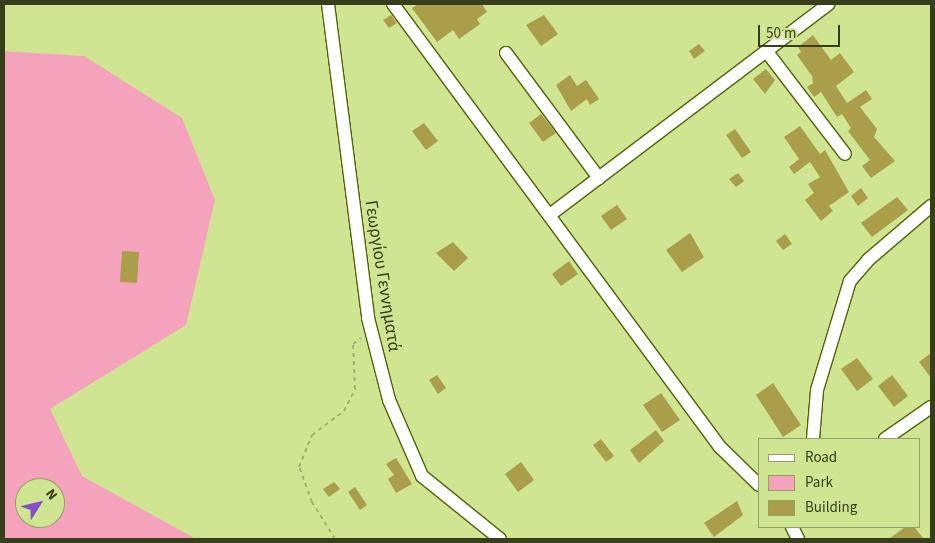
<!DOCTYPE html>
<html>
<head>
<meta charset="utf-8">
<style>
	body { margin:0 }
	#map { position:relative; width:935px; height:543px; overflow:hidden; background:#d0e592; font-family:"Source Sans 3",sans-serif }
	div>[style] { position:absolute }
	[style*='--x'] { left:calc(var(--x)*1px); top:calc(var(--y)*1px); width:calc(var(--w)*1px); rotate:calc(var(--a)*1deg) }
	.green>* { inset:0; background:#f5a3bc }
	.building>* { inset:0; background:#ab9e4b }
	.path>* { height:2px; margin-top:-1px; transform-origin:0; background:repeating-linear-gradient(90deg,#a2b36f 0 4px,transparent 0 8px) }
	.roads { filter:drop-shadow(1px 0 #536306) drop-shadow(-1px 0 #536306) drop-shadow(0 1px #536306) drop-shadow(0 -1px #536306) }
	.minor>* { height:12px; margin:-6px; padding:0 6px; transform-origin:6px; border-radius:6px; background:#fff }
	span { translate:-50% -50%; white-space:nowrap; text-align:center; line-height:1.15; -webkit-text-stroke:4px #d0e592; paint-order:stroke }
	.street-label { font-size:18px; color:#363e1c }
	.frame { position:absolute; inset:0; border:5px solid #363e1c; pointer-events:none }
	.legend { position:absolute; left:758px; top:438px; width:162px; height:90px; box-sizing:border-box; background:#d0e592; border:1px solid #92a263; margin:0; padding:6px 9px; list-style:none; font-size:15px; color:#363e1c }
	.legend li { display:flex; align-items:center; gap:10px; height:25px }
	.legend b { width:25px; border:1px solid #92a263 }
	.north { position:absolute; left:15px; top:478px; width:50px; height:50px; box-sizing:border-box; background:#d0e592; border:1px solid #92a263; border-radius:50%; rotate:54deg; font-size:14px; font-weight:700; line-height:20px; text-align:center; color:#363e1c }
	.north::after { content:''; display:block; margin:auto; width:18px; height:22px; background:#8350c8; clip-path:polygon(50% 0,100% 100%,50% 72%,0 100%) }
	.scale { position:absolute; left:758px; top:25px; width:82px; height:22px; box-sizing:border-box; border:2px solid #363e1c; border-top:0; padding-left:6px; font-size:15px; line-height:18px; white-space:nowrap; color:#363e1c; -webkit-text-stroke:4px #d0e592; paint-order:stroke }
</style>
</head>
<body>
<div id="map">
	<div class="green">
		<i style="clip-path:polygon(evenodd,4px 51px,84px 56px,182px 118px,215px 200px,186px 325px,50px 409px,82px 476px,196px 539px,4px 539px,4px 51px,25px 488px,55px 488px,55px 518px,25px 518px,25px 488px)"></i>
	</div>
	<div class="building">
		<i style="clip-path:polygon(418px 4px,482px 4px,487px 12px,477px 19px,480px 24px,459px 39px,453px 30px,437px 42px,412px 8px)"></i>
		<i style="clip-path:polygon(391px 15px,397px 23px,389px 28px,383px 20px)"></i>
		<i style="clip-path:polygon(544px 15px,558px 34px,541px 46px,526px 25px)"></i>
		<i style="clip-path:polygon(813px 35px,831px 60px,840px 53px,854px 72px,836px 86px,847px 103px,866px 90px,872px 99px,860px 107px,877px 129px,874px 137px,895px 161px,871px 178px,862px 166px,870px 160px,848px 131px,851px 128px,842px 114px,837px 117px,821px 92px,814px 97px,807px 87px,813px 83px,812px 76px,797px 55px,801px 52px,798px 47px)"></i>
		<i style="clip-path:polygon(699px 44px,705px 51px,694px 59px,689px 51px)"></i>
		<i style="clip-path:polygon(766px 69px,775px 80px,765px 94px,753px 79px)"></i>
		<i style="clip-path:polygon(570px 75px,577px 86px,586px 80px,599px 99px,590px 105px,587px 99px,571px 111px,556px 85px)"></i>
		<i style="clip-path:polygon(541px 114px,556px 133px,543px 142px,529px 123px)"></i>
		<i style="clip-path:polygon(424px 123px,438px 141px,426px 150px,412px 131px)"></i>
		<i style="clip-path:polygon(800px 126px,820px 154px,825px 150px,849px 192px,829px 206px,833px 211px,821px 221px,805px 200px,814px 193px,808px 184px,820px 177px,810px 162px,794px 174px,789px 167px,799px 159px,784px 137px)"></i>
		<i style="clip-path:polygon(735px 129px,751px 152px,742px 158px,726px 135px)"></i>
		<i style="clip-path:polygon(738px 173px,744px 181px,736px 187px,729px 179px)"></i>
		<i style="clip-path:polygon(861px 188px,868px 198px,858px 206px,851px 196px)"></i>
		<i style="clip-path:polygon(897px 197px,908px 210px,872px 237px,861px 223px)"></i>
		<i style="clip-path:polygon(617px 205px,627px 219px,611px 230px,601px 216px)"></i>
		<i style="clip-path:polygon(690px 233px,704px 257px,682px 272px,666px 250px)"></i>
		<i style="clip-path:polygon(785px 234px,792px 244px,783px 250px,776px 241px)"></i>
		<i style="clip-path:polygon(453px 242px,468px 258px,454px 271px,436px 253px)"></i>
		<i style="clip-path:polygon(122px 251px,139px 252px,137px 283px,120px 282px)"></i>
		<i style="clip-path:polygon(569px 261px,578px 274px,561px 286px,552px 274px)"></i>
		<i style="clip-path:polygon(931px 353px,931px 378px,919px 362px)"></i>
		<i style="clip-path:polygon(857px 358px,873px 379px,857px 391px,841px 369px)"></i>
		<i style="clip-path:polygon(437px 375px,446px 388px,438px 394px,429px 380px)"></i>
		<i style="clip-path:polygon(892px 375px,908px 396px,894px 407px,878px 386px)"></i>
		<i style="clip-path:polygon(773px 383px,801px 425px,783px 437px,756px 395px)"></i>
		<i style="clip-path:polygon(661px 393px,680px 420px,662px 432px,643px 405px)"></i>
		<i style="clip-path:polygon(656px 430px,664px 441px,639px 463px,630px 450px)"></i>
		<i style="clip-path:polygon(601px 439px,614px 456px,606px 462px,593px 445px)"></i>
		<i style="clip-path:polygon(396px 458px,412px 484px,396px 493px,388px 479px,394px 475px,386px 464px)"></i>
		<i style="clip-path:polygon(521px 462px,534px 480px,518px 492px,505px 474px)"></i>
		<i style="clip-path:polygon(334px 482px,340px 489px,329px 497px,323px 489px)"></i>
		<i style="clip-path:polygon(355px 487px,367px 505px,360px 510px,348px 492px)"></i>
		<i style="clip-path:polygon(737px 501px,743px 515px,714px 537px,704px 523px)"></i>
		<i style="clip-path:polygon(905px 527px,914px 527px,924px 539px,889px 539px)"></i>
	</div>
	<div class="path">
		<i style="--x:335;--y:539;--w:44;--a:-121.9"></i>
		<i style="--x:312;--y:502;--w:37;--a:-110"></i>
		<i style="--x:299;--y:467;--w:35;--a:-68"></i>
		<i style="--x:312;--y:435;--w:40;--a:-37"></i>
		<i style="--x:344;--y:411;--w:25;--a:-63"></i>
		<i style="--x:355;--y:389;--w:45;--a:-92.5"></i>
		<i style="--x:353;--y:344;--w:10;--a:-37"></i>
	</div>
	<div class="roads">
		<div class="minor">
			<i style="--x:328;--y:4;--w:317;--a:82.7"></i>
			<i style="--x:368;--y:318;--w:85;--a:75.6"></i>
			<i style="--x:389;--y:400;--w:83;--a:66.5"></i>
			<i style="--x:422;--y:476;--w:100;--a:38.9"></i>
			<i style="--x:393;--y:4;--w:551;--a:53.57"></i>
			<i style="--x:720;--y:447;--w:54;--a:44.3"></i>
			<i style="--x:767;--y:52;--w:128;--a:52.6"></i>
			<i style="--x:506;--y:53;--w:156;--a:53.4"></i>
			<i style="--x:551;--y:214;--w:348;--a:-37.1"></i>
			<i style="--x:813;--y:439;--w:49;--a:-85.3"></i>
			<i style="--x:817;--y:390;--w:114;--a:-73.2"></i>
			<i style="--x:850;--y:281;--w:28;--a:-49"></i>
			<i style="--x:868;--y:260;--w:83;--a:-40.6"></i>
			<i style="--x:885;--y:439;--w:56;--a:-34.8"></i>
			<i style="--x:792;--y:527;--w:13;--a:63"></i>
		</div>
	</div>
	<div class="street-label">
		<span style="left:382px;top:276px;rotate:81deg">Γεωργίου Γεννηματά</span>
	</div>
	<div class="frame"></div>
	<ul class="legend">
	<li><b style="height:6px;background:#fff"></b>Road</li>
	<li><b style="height:14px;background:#f5a3bc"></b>Park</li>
	<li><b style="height:14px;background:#ab9e4b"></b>Building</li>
	</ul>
	<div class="north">N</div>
	<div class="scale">50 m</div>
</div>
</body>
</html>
